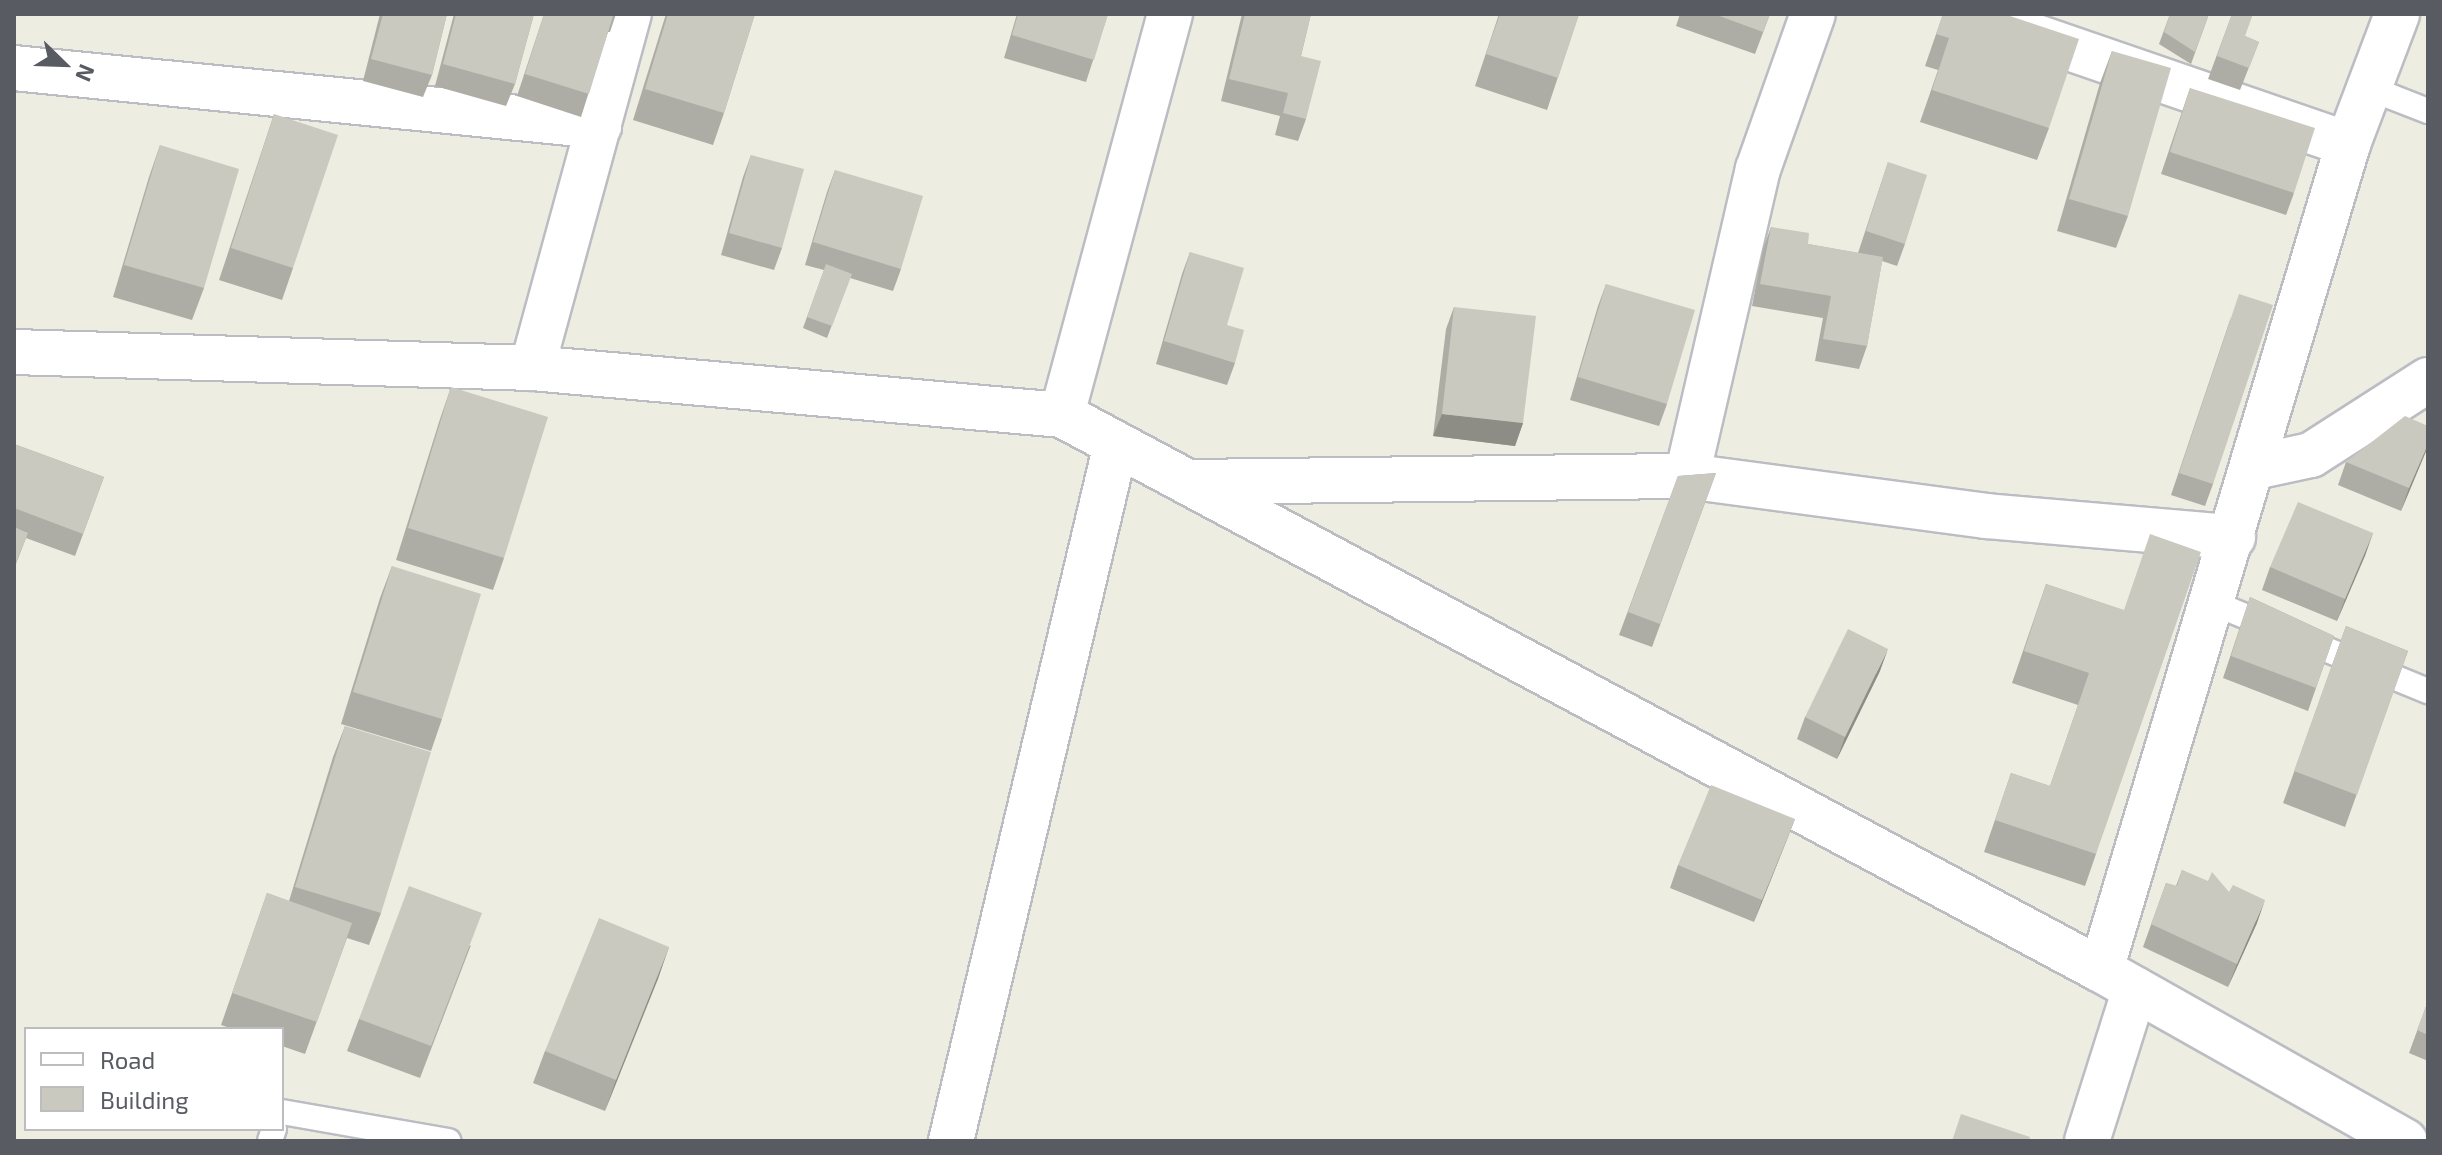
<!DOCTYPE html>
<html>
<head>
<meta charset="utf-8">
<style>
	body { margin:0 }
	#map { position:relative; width:2442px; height:1155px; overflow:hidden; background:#edede1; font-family:"Exo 2",sans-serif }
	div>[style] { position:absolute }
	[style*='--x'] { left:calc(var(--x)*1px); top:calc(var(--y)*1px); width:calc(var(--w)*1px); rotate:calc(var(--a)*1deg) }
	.roads { filter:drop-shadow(2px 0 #bbbdc3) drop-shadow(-2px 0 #bbbdc3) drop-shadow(0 2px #bbbdc3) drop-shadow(0 -2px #bbbdc3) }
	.lane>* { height:24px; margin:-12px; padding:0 12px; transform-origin:12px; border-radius:12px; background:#fff }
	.street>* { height:44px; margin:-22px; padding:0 22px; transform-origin:22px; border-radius:22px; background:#fff }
	.secondary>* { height:44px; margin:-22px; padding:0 22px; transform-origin:22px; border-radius:22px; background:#fff }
	.wall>* { inset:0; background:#aeada5 }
	.shaded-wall>* { inset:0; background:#8d8d86 }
	.building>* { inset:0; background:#cac9c0 }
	span { translate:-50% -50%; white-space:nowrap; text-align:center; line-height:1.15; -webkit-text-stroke:6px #fff; paint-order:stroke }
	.frame { position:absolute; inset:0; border:16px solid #595b62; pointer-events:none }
	.legend { position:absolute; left:24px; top:1027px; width:260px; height:104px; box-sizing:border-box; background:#fff; border:2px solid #bdbdc0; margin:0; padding:10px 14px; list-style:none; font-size:24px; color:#595b62 }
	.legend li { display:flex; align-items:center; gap:16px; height:40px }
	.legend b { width:40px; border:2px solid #bdbdc0 }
	.north { position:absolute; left:24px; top:24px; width:80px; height:80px; -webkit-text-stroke:6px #fff; paint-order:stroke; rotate:113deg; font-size:22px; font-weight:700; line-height:32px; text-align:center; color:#595b62 }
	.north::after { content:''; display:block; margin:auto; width:28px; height:36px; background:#595b62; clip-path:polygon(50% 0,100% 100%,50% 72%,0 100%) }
</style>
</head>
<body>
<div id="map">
	<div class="roads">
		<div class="lane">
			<i style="--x:2374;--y:90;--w:58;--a:21.3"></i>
			<i style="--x:2213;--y:603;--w:232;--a:22.3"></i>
			<i style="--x:282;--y:1112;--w:169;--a:9.9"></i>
			<i style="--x:270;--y:1141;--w:13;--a:-72"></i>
		</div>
		<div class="street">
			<i style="--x:1970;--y:14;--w:400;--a:19"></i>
			<i style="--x:14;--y:68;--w:588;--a:5.66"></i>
			<i style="--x:14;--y:352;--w:518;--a:1.77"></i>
			<i style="--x:532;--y:368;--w:532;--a:5.07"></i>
			<i style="--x:532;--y:368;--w:367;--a:-74.7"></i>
			<i style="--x:2255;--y:467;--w:57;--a:-12.1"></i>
			<i style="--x:2311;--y:455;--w:139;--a:-32.7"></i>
			<i style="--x:1687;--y:476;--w:315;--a:-77"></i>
			<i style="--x:1758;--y:169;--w:164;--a:-70.5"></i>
			<i style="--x:1188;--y:482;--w:499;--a:-0.7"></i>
			<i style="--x:1687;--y:476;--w:302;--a:7.6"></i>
			<i style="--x:1986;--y:516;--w:248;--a:4.9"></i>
			<i style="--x:2101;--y:970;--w:862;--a:-73.35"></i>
			<i style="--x:2348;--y:144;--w:139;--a:-69.3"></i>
			<i style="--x:951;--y:1141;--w:716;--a:-76.68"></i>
			<i style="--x:2087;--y:1141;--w:159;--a:-72.5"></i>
		</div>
		<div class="secondary">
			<i style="--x:1170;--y:14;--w:415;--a:105.1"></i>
			<i style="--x:1062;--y:415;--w:1178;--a:28.11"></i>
			<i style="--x:2101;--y:970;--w:349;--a:29.4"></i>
		</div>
	</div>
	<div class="wall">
		<i style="clip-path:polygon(380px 14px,447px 14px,432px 75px,423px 97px,363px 81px)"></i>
		<i style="clip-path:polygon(454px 14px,534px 14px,515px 84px,506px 106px,435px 86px)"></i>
		<i style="clip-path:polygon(544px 14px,616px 14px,610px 32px,608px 32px,581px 117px,517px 96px)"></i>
		<i style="clip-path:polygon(666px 14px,755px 14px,724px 113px,713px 145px,633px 120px)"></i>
		<i style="clip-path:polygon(1017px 14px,1108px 14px,1086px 82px,1004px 58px)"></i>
		<i style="clip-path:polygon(1242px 14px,1311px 14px,1301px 56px,1306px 119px,1298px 141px,1275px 135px,1280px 116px,1221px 101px)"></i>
		<i style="clip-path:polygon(1499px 14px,1579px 14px,1547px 110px,1475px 86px)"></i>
		<i style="clip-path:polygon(1680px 14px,1770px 14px,1755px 54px,1676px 26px)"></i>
		<i style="clip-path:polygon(1943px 14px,2049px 128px,2037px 160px,1920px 122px,1938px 70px,1925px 66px)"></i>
		<i style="clip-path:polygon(2170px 14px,2209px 14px,2191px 64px,2159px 44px)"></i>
		<i style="clip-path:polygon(2232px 14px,2245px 36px,2259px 42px,2240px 90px,2208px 79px)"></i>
		<i style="clip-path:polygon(2112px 51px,2128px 216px,2116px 248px,2057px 231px,2100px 83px)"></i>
		<i style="clip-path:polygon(2190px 88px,2294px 193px,2286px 215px,2161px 174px)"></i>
		<i style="clip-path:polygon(274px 114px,293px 268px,282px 300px,219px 280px)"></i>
		<i style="clip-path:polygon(160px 145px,204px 288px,192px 320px,113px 297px,149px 177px)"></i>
		<i style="clip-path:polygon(751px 155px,782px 248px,774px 270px,721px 255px,743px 177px)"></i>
		<i style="clip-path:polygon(1888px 162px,1905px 244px,1897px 266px,1882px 261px,1867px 346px,1859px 369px,1815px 361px,1823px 318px,1752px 306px,1763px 249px,1771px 227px,1808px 244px,1858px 253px)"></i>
		<i style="clip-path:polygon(835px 170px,901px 269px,893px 291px,850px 278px,827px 338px,803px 328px,824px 270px,805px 265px,827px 192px)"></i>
		<i style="clip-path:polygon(1190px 252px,1227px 325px,1235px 363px,1227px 385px,1156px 364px,1182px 274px)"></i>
		<i style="clip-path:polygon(1606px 284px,1667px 404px,1659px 426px,1570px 400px,1598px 306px)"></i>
		<i style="clip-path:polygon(1454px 307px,1523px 423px,1515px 446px,1433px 436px,1446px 329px)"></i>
		<i style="clip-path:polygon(2231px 317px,2213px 484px,2205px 506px,2171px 495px)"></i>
		<i style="clip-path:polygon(451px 387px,504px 558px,493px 590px,396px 560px,440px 419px)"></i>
		<i style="clip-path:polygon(14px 444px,104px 477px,75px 556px,26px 538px,14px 569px)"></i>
		<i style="clip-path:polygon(2428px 447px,2401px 511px,2338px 485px,2346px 462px)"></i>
		<i style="clip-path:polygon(1716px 473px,1652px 647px,1619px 635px,1678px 476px)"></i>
		<i style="clip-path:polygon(2373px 533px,2337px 621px,2262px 590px,2270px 567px)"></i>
		<i style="clip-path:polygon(392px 566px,442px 719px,431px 751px,341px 724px,380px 598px)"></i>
		<i style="clip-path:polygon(2046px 584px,2123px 610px,2096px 854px,2085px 886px,1984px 852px,2011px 773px,2050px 786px,2078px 705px,2012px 683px)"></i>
		<i style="clip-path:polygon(2250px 597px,2334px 636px,2308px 711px,2223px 678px)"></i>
		<i style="clip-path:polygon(2346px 626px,2408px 651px,2345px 827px,2283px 803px)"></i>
		<i style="clip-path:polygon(1880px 671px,1837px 759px,1797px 739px,1805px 717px)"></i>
		<i style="clip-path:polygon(345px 726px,381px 913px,369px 945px,347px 938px,305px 1054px,282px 1046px,282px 1029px,233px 1029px,221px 1025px,267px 893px,289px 901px,333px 757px)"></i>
		<i style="clip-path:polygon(1795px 819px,1754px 922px,1670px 888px,1678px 865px)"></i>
		<i style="clip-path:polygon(2182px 870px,2229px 892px,2257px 923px,2228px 987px,2143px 947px,2166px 883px,2176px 886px)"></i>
		<i style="clip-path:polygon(471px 945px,420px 1078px,347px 1051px,359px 1019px)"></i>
		<i style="clip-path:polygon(669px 947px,605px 1111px,533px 1083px,545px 1051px)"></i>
		<i style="clip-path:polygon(2428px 1001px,2428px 1061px,2409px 1053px)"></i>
	</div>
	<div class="shaded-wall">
		<i style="clip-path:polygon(1442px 414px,1523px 423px,1515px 446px,1433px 436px)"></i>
		<i style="clip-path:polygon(2428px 444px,2426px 451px,2401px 511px,2409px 488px)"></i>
		<i style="clip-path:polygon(2373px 533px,2365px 556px,2337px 621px,2345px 599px)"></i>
		<i style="clip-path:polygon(1888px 649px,1880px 671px,1837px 759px,1845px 737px)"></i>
		<i style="clip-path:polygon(1795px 819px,1786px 842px,1754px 922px,1762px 900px)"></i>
		<i style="clip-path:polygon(2265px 900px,2257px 923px,2228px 987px,2237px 964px)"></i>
		<i style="clip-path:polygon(669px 947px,658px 979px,605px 1111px,616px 1080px)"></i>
	</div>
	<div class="building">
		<i style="clip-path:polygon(383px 14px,447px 14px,432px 75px,371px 59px)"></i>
		<i style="clip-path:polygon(456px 14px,534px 14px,515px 84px,443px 64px)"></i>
		<i style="clip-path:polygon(544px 14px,607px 14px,613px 16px,589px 94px,525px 74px)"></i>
		<i style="clip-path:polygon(668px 14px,755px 14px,724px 113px,645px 89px)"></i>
		<i style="clip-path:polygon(1018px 14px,1108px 14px,1094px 60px,1012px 35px)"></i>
		<i style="clip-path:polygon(1245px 14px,1311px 14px,1301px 56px,1321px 61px,1306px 119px,1283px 113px,1288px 93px,1229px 79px)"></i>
		<i style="clip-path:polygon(1500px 14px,1579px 14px,1558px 78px,1486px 54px)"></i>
		<i style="clip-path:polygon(1714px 14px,1770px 14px,1763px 32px)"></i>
		<i style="clip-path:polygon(1943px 14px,2004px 14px,2079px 39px,2049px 128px,1932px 90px,1949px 38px,1936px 34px)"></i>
		<i style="clip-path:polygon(2170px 14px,2209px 14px,2195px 52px,2164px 32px)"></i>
		<i style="clip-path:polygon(2232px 14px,2253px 14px,2245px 36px,2259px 42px,2249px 68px,2217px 56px)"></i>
		<i style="clip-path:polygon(2112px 51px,2171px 68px,2128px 216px,2069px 199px)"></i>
		<i style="clip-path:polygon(2190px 88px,2315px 128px,2294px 193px,2170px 152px)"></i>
		<i style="clip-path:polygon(274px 114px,338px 135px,293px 268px,231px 248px)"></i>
		<i style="clip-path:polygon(160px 145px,239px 169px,204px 288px,124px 265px)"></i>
		<i style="clip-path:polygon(751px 155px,804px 169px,782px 248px,729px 233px)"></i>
		<i style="clip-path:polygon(1888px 162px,1927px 175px,1905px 244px,1866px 231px)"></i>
		<i style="clip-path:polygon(835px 170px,923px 196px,901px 269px,813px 242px)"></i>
		<i style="clip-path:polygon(1771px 227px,1809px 233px,1808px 244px,1883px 257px,1867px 346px,1823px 339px,1831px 296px,1760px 284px)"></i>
		<i style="clip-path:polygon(1190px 252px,1244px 268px,1227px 325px,1244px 330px,1235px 363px,1164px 341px)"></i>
		<i style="clip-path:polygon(826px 264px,852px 274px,832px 326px,807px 317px)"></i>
		<i style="clip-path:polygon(1606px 284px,1695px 310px,1667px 404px,1578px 377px)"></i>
		<i style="clip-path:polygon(2239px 294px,2273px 305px,2213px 484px,2179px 473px)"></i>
		<i style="clip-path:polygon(1454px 307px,1536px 316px,1523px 423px,1442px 414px)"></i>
		<i style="clip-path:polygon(451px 387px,548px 417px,504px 558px,408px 528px)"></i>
		<i style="clip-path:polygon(2405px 416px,2428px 426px,2428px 444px,2409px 488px,2346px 462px)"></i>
		<i style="clip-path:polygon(14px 444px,104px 477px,83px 534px,14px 508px)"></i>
		<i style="clip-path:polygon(1716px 473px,1660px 624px,1628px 612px,1678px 476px)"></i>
		<i style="clip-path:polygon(2298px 502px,2373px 533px,2345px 599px,2270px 567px)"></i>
		<i style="clip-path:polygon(14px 527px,28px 533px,15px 565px,14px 564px)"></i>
		<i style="clip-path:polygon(2150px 534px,2201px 552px,2096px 854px,1995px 820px,2011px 773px,2050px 786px,2089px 673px,2024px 651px,2046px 584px,2124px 610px)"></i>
		<i style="clip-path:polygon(392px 566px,481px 594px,442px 719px,353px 692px)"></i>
		<i style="clip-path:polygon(2250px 597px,2334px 636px,2316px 688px,2231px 656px)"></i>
		<i style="clip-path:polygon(2346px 626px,2408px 651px,2357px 795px,2294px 771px)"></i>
		<i style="clip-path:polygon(1848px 629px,1888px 649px,1845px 737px,1805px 717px)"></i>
		<i style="clip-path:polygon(345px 726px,431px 752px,381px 913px,295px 887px)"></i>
		<i style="clip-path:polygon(1711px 785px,1795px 819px,1762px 900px,1678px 865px)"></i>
		<i style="clip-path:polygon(2182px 870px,2208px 881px,2212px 872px,2229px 892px,2233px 885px,2265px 900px,2237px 964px,2151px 924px,2166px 883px,2177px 886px)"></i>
		<i style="clip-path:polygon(409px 886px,482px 913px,431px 1046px,359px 1019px)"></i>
		<i style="clip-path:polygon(267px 893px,352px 923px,317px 1022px,232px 993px)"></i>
		<i style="clip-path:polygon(599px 918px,669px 947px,616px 1080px,545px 1051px)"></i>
		<i style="clip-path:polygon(2428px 1001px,2428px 1035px,2417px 1030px)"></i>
		<i style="clip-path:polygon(1961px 1114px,2030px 1137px,2029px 1141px,1952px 1141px)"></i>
	</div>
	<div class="frame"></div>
	<ul class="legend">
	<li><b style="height:10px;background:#fff"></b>Road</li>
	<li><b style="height:22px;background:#cac9c0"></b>Building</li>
	</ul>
	<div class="north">N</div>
</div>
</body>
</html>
